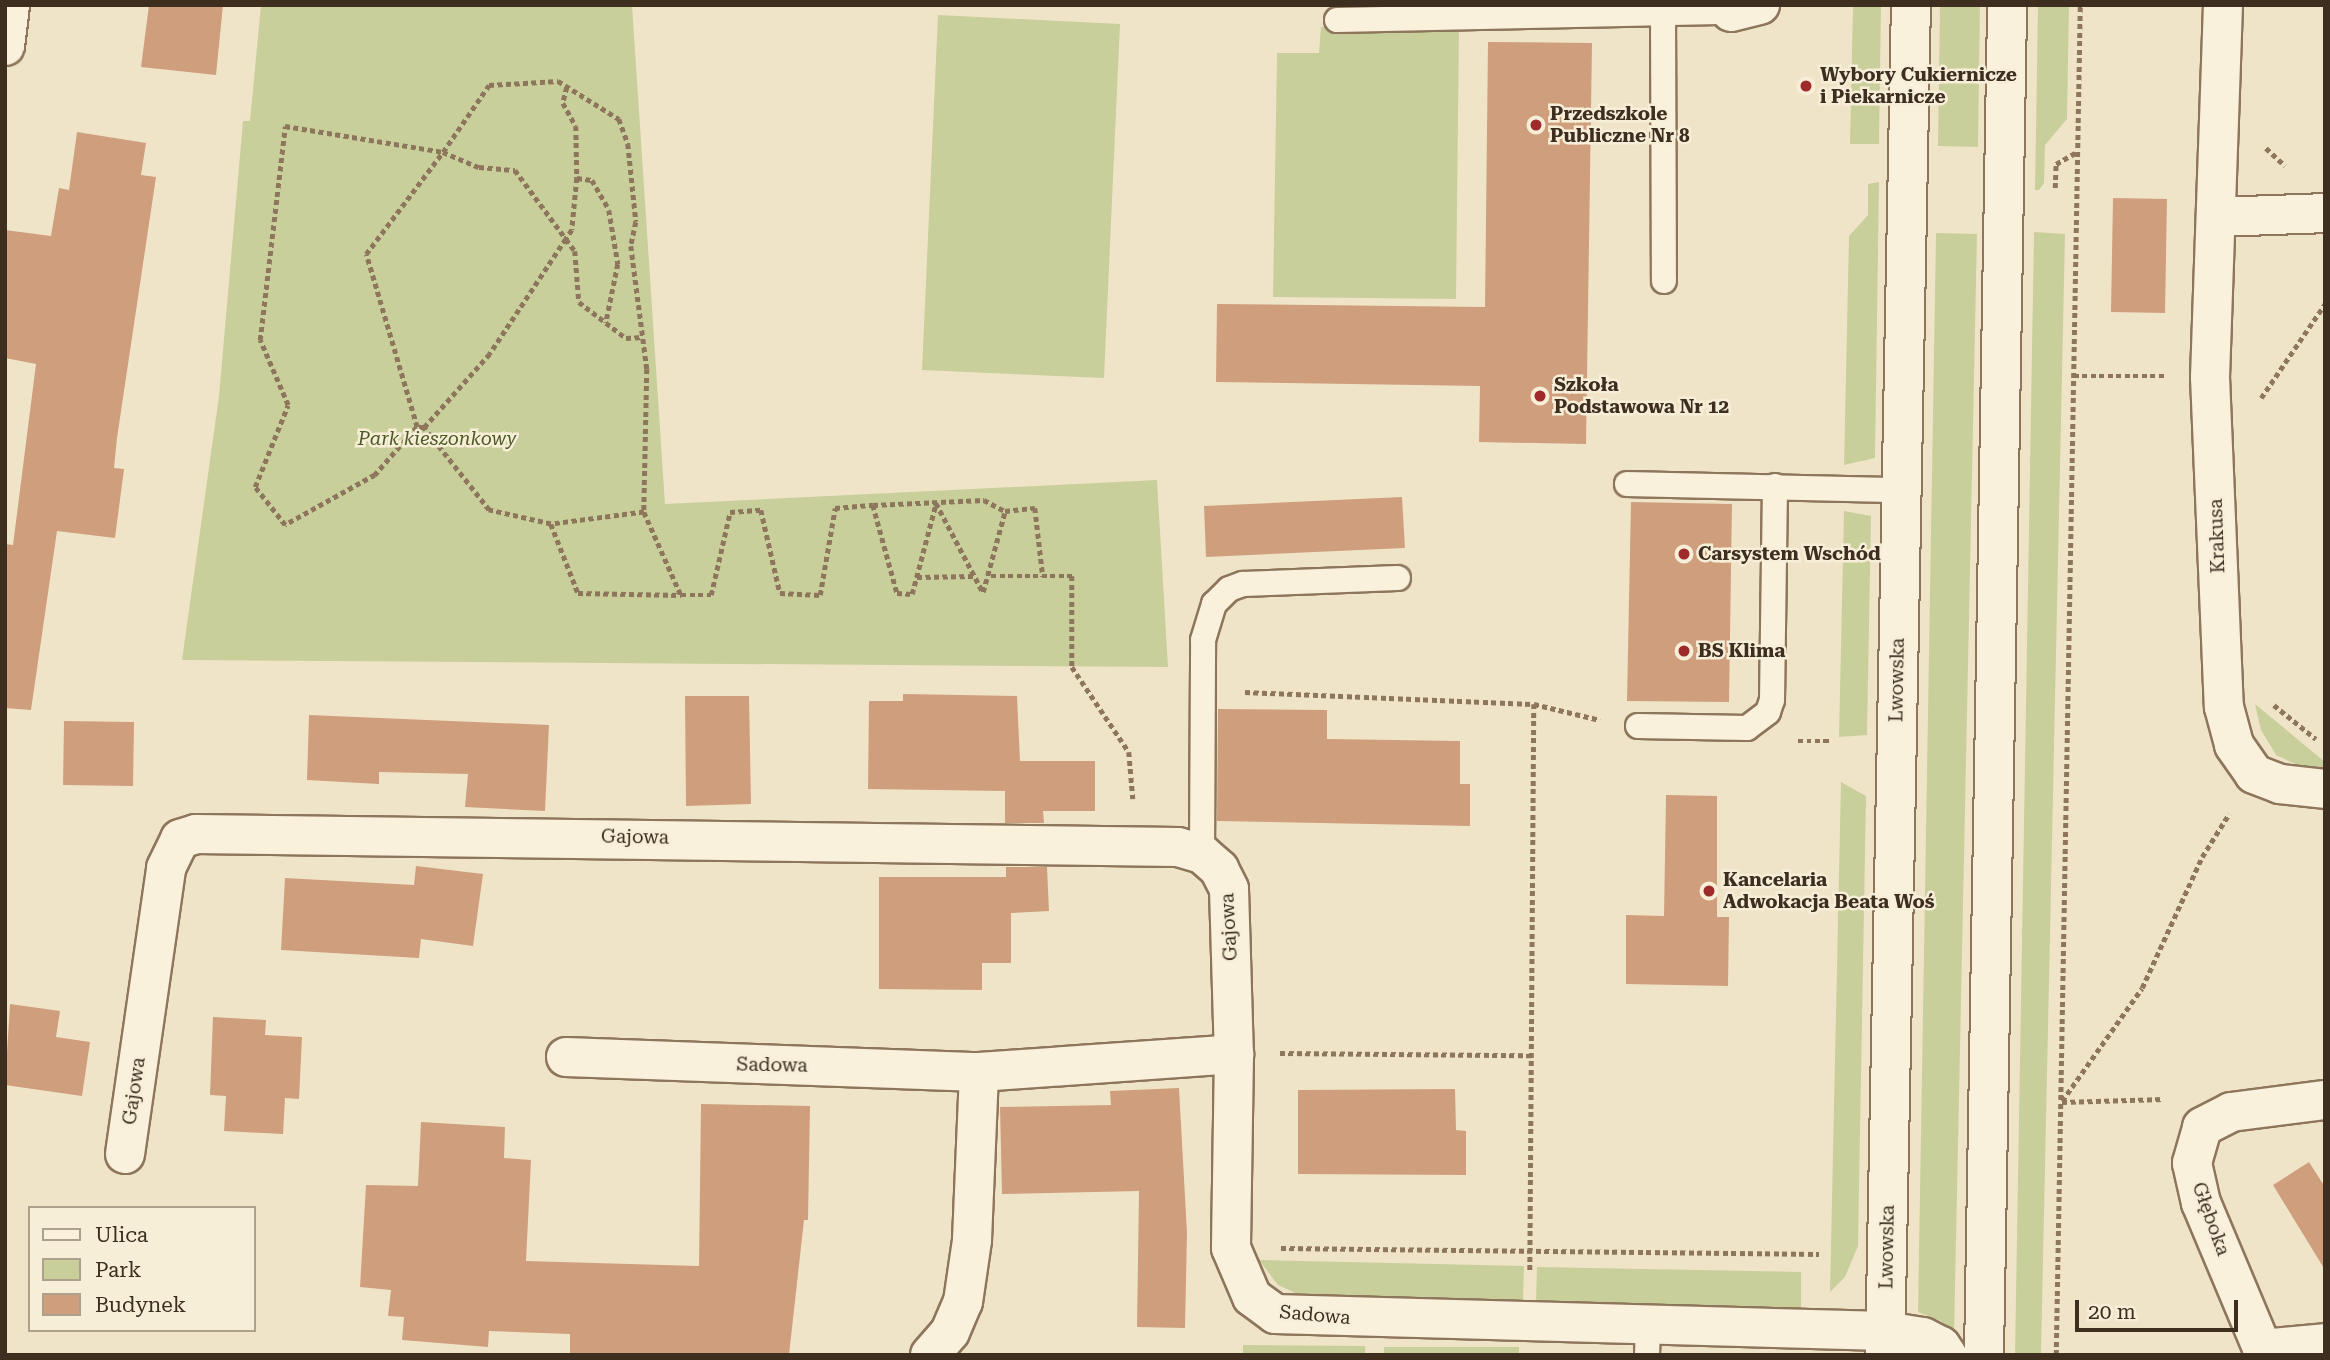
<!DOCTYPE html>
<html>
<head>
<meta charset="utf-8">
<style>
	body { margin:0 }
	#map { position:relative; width:2330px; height:1360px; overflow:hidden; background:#f0e4c8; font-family:"Roboto Serif",serif }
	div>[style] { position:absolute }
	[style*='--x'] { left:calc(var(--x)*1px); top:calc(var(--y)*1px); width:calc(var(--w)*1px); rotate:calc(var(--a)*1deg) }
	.green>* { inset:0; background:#c9cf9b }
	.building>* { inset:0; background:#cf9f7d }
	.path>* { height:4.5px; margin-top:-2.25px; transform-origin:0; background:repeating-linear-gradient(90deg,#8d765c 0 5px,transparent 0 8.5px) }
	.roads { filter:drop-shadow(2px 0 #8d765c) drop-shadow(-2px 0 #8d765c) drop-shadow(0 2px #8d765c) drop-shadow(0 -2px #8d765c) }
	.service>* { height:24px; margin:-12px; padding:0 12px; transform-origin:12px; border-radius:12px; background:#faf1dc }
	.minor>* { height:38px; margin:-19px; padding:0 19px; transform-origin:19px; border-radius:19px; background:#faf1dc }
	.secondary>* { height:38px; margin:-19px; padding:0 19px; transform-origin:19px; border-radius:19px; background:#faf1dc }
	.dots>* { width:19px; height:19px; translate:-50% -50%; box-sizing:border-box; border:4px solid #f7eed8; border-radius:50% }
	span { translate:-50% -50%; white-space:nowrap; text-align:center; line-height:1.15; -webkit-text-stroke:5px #f7eed8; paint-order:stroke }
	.poi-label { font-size:19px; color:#3d2e20; font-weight:700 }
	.left { translate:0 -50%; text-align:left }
	.park-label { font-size:19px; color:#4d5a26; font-style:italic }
	.street-label { font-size:19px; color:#3d2e20 }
	.frame { position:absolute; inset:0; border:7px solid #3d2e20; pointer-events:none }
	.legend { position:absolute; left:28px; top:1206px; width:228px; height:126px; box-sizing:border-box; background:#f7eed8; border:2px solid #ada18e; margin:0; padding:9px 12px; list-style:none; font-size:21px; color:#3d2e20 }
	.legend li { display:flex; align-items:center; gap:14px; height:35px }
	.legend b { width:35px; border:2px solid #ada18e }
	.scale { position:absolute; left:2075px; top:1300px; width:163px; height:32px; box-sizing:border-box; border:4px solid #3d2e20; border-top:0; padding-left:9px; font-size:21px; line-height:24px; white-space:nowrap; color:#3d2e20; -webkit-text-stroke:5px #f7eed8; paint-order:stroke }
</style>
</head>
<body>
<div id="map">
	<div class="green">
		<i style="clip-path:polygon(261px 5px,632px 5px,665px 504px,1157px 480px,1168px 667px,182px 660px,219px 396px,243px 121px,250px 121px)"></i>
		<i style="clip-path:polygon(1853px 5px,1881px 5px,1879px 144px,1850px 144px)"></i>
		<i style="clip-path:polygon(1940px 5px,1980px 5px,1978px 147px,1938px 146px)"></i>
		<i style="clip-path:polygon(2038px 5px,2069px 5px,2067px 119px,2045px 145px,2044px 183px,2039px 190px,2035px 190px)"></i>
		<i style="clip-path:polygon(938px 15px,1120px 24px,1104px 378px,922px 370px)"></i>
		<i style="clip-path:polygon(1321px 27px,1459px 29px,1456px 299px,1273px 297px,1277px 53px,1319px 53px)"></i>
		<i style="clip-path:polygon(1879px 182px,1875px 458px,1844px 465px,1849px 236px,1868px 215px,1868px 184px)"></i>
		<i style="clip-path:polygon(2034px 232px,2065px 234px,2041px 1355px,2015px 1355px)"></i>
		<i style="clip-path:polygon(1936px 233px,1977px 234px,1954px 1337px,1941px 1321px,1918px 1312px)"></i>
		<i style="clip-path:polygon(1844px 511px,1871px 516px,1867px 735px,1839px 737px)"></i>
		<i style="clip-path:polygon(2255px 704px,2325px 762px,2325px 778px,2276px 755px,2261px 730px)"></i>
		<i style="clip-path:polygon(1841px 782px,1866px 796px,1858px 1246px,1845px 1277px,1830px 1292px)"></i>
		<i style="clip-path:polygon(1259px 1260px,1524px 1266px,1523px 1302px,1304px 1297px,1278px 1285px)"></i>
		<i style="clip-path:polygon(1537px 1267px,1801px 1272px,1801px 1308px,1536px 1302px)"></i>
		<i style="clip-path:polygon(1243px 1345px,1365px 1346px,1365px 1355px,1243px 1355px)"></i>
		<i style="clip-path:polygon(1384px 1347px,1519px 1347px,1519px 1355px,1384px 1355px)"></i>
	</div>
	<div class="building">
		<i style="clip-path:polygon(149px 5px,223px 5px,216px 75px,141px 67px)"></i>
		<i style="clip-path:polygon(1488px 42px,1592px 43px,1586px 444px,1479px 442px,1480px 386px,1216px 382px,1217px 304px,1485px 307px)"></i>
		<i style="clip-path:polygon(77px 132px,146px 143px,141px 175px,156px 177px,117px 438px,114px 468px,124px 469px,115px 538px,57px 531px,31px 710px,5px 708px,5px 544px,13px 545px,36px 364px,5px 358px,5px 230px,51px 236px,59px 188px,69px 190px)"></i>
		<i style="clip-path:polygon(2113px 198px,2167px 199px,2165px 313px,2111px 312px)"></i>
		<i style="clip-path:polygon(1402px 497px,1405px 548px,1206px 557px,1204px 506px)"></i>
		<i style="clip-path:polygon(1631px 502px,1732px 504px,1729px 702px,1627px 701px)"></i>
		<i style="clip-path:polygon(903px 694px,1017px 696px,1020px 761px,1095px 761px,1095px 811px,1043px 811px,1044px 823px,1005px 823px,1005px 791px,868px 789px,869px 701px,903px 701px)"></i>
		<i style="clip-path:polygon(685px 696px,749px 696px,751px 804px,686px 806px)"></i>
		<i style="clip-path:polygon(1218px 709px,1327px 710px,1327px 739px,1460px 741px,1460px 784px,1470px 784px,1470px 826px,1217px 821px)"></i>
		<i style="clip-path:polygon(309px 715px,549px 725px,545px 811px,465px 807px,468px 774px,379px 772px,379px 784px,307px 780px)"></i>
		<i style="clip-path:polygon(64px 721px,134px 722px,133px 786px,63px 785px)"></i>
		<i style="clip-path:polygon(1666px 795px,1717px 796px,1717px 917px,1729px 917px,1728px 986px,1626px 984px,1626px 915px,1664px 916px)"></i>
		<i style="clip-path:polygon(416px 866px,483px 874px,473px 946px,421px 939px,419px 958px,281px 950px,285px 878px,414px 885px)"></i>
		<i style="clip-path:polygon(1006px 867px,1047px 867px,1049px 911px,1011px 913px,1011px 963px,982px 963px,982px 990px,879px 989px,879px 877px,1006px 877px)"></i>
		<i style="clip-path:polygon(10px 1004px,60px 1011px,56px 1037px,90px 1042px,82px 1096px,5px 1085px)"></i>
		<i style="clip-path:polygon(213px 1017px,266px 1020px,265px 1035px,302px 1037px,299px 1099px,285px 1098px,283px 1134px,224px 1131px,226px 1096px,210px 1095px)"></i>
		<i style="clip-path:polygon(1179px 1088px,1187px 1233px,1185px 1328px,1137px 1327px,1139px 1191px,1002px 1194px,1000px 1107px,1111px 1105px,1110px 1091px)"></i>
		<i style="clip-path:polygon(1455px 1089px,1456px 1130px,1466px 1131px,1466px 1175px,1298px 1174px,1298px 1090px)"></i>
		<i style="clip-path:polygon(701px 1104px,810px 1106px,808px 1220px,804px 1220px,789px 1355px,570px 1355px,570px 1334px,489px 1331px,488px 1347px,402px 1340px,404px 1317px,388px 1316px,391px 1290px,360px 1287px,366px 1185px,418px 1186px,421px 1122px,505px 1127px,504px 1158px,531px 1160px,526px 1261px,699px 1266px)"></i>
		<i style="clip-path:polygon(2309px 1162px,2325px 1187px,2325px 1270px,2273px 1185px)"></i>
	</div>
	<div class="path">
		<i style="--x:567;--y:87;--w:16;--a:104"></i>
		<i style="--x:563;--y:103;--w:26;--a:61"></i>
		<i style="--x:576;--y:126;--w:52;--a:88.9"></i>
		<i style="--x:577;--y:178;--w:52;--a:95.5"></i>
		<i style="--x:572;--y:230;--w:11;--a:124"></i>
		<i style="--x:566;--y:239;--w:15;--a:53"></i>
		<i style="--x:575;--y:251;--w:51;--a:85.5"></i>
		<i style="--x:579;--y:302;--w:59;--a:37.5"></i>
		<i style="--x:626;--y:338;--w:17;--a:-3"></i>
		<i style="--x:2266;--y:148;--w:26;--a:43"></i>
		<i style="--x:577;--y:178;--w:15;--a:8"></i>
		<i style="--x:592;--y:180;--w:34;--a:60"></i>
		<i style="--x:609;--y:210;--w:55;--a:80.5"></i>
		<i style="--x:618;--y:264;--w:60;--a:101.5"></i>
		<i style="--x:2055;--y:188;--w:24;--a:-88"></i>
		<i style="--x:2056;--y:164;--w:24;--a:-30"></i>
		<i style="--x:2074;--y:376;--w:90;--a:0"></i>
		<i style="--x:2261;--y:398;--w:114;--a:-55.8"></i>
		<i style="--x:417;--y:427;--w:180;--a:-106.4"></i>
		<i style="--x:366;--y:254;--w:128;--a:-53"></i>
		<i style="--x:443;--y:152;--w:39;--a:23"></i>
		<i style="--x:479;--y:167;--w:36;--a:5"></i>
		<i style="--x:515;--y:170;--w:86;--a:53.5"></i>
		<i style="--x:566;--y:239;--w:138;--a:123.5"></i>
		<i style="--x:490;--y:354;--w:99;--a:131.7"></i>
		<i style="--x:873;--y:505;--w:111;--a:-2.6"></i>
		<i style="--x:984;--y:500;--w:24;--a:28"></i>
		<i style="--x:644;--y:512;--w:94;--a:172.6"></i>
		<i style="--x:551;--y:524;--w:64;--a:-167.3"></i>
		<i style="--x:489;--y:510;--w:105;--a:-128.4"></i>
		<i style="--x:424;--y:428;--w:7;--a:-172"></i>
		<i style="--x:417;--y:427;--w:64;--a:131.2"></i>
		<i style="--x:375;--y:475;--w:103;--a:150.9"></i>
		<i style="--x:285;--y:525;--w:48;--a:-128.3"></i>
		<i style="--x:255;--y:487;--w:88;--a:-68.1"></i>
		<i style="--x:288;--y:405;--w:71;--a:-113.3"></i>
		<i style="--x:260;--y:340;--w:215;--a:-83.3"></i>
		<i style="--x:285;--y:126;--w:160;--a:9.3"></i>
		<i style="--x:443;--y:152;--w:81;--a:-55.5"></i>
		<i style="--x:489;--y:85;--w:69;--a:-3.3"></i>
		<i style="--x:558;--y:81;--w:72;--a:31.9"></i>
		<i style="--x:619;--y:119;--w:27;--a:70"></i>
		<i style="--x:628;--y:144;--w:78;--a:84.1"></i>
		<i style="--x:636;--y:222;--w:25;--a:102"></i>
		<i style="--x:631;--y:246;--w:124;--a:82.6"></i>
		<i style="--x:647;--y:369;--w:143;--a:91.2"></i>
		<i style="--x:644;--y:512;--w:91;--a:66"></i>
		<i style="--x:681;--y:595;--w:30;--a:0"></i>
		<i style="--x:711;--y:595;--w:85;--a:-77.1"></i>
		<i style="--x:730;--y:512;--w:31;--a:-4"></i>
		<i style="--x:761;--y:510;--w:85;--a:77.1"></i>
		<i style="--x:780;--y:593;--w:40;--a:2.9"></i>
		<i style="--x:820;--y:595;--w:88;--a:-80.2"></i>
		<i style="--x:835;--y:508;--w:38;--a:-5"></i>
		<i style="--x:873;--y:505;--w:91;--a:74.7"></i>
		<i style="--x:897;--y:593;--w:15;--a:4"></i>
		<i style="--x:912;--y:594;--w:94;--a:-75.2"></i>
		<i style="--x:936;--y:503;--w:101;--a:62.2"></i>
		<i style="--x:983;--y:592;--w:84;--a:-74.8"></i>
		<i style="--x:1005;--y:511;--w:30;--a:-6"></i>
		<i style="--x:1035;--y:508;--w:69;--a:83.4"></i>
		<i style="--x:551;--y:524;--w:74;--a:68.6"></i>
		<i style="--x:578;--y:593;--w:103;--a:1.1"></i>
		<i style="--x:991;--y:576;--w:81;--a:0"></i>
		<i style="--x:1072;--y:576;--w:91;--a:90"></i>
		<i style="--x:1072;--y:667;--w:102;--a:56.2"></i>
		<i style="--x:1129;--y:752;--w:47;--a:85.1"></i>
		<i style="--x:917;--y:577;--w:57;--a:-1"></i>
		<i style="--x:1245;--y:692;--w:289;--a:2.4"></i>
		<i style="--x:1534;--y:704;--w:569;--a:90.4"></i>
		<i style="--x:1534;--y:704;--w:68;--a:13.6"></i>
		<i style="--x:2274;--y:705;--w:54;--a:39"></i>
		<i style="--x:1798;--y:741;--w:31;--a:0"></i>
		<i style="--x:1280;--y:1053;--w:253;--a:0.5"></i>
		<i style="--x:2062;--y:1101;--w:138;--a:-54.7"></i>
		<i style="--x:2142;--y:988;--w:144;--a:-65.4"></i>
		<i style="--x:2202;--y:857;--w:51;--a:-57.9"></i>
		<i style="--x:2062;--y:1102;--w:102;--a:-1.7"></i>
		<i style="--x:1281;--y:1248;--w:538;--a:0.64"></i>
		<i style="--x:2056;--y:1355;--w:1350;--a:-88.98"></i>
	</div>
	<div class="roads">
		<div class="service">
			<i style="--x:1663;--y:13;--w:268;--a:89.8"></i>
			<i style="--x:1337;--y:20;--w:394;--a:-1.2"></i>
			<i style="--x:1627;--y:484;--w:274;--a:1.3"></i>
			<i style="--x:1638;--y:726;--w:109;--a:1.1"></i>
			<i style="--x:1747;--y:728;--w:26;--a:-37"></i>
			<i style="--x:1768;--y:712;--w:13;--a:-72"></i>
			<i style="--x:1772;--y:700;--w:214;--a:-89.2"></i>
			<i style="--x:1202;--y:854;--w:214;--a:-89.7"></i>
			<i style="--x:1203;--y:640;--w:38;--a:-73"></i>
			<i style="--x:1214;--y:604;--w:21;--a:-45"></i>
			<i style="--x:1229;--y:589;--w:15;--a:-20"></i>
			<i style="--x:1243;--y:584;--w:155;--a:-2.2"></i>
			<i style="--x:1647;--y:1355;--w:29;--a:-88"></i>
		</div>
		<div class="minor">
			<i style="--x:2223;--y:5;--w:372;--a:92"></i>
			<i style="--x:2210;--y:377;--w:330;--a:87.6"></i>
			<i style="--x:2224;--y:707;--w:39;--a:75"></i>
			<i style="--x:2234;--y:745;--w:35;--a:55"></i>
			<i style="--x:2254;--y:774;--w:28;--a:21"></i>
			<i style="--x:2280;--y:784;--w:45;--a:6.3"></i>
			<i style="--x:1731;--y:12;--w:30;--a:-14"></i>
			<i style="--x:5;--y:46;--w:41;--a:-83"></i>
			<i style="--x:2218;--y:217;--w:107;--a:-2.1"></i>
			<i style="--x:566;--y:1057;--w:413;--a:2.1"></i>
			<i style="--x:979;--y:1072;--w:256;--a:-4"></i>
			<i style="--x:1234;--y:1054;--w:194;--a:90.9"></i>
			<i style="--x:1231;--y:1248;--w:53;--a:66.8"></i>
			<i style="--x:1252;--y:1297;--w:29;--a:36"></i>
			<i style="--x:1275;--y:1314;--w:610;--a:1.6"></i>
			<i style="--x:125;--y:1154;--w:289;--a:-81.8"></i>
			<i style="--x:166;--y:868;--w:32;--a:-64"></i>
			<i style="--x:180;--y:839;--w:17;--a:-17"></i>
			<i style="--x:196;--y:834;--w:982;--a:0.76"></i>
			<i style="--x:1178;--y:847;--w:25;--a:16"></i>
			<i style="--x:1202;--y:854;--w:23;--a:41"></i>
			<i style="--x:1219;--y:869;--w:22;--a:63"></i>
			<i style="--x:1229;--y:889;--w:165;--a:88.3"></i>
			<i style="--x:2262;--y:1349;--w:63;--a:-5.4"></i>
			<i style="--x:930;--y:1355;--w:30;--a:-49"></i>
			<i style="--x:950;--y:1332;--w:33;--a:-67"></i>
			<i style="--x:963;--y:1302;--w:63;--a:-81.7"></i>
			<i style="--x:972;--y:1240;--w:168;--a:-87.6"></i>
			<i style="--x:2265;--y:1355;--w:165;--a:-112.8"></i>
			<i style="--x:2201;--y:1203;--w:41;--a:-102.7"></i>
			<i style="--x:2192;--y:1163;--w:37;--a:-74"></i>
			<i style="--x:2202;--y:1127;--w:33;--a:-27"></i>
			<i style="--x:2231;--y:1112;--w:95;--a:-7.3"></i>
		</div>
		<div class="secondary">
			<i style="--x:1885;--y:1331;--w:38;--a:9"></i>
			<i style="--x:1923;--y:1337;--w:20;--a:27"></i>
			<i style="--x:1941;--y:1346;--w:11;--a:56"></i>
			<i style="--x:1885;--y:1355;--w:1350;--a:-88.9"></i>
			<i style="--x:1984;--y:1355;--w:1350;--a:-89.02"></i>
		</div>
	</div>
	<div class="dots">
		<i style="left:1806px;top:86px;background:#9e2a2b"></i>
		<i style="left:1536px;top:125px;background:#9e2a2b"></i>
		<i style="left:1540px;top:396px;background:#9e2a2b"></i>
		<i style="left:1684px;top:554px;background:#9e2a2b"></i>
		<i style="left:1684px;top:651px;background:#9e2a2b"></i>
		<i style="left:1709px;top:891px;background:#9e2a2b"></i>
	</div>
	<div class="poi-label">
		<span class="left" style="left:1820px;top:86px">Wybory Cukiernicze<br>i Piekarnicze</span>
		<span class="left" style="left:1550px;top:125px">Przedszkole<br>Publiczne Nr 8</span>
		<span class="left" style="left:1554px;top:396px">Szkoła<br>Podstawowa Nr 12</span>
		<span class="left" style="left:1698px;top:554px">Carsystem Wschód</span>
		<span class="left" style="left:1698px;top:651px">BS Klima</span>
		<span class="left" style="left:1723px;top:891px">Kancelaria<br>Adwokacja Beata Woś</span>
	</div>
	<div class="park-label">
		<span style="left:437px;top:439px">Park kieszonkowy</span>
	</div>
	<div class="street-label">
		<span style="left:2217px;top:536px;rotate:-92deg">Krakusa</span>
		<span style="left:1897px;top:680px;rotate:-89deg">Lwowska</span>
		<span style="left:635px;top:837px;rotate:1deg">Gajowa</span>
		<span style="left:1229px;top:927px;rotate:-93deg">Gajowa</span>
		<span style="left:772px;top:1065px;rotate:1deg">Sadowa</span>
		<span style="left:134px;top:1091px;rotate:-82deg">Gajowa</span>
		<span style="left:2211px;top:1219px;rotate:70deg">Głęboka</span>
		<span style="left:1887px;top:1247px;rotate:-89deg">Lwowska</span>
		<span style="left:1315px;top:1315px;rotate:5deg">Sadowa</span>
	</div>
	<div class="frame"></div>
	<ul class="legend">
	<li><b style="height:9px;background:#faf1dc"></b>Ulica</li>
	<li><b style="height:19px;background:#c9cf9b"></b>Park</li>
	<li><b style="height:19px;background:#cf9f7d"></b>Budynek</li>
	</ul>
	<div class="scale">20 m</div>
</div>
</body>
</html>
